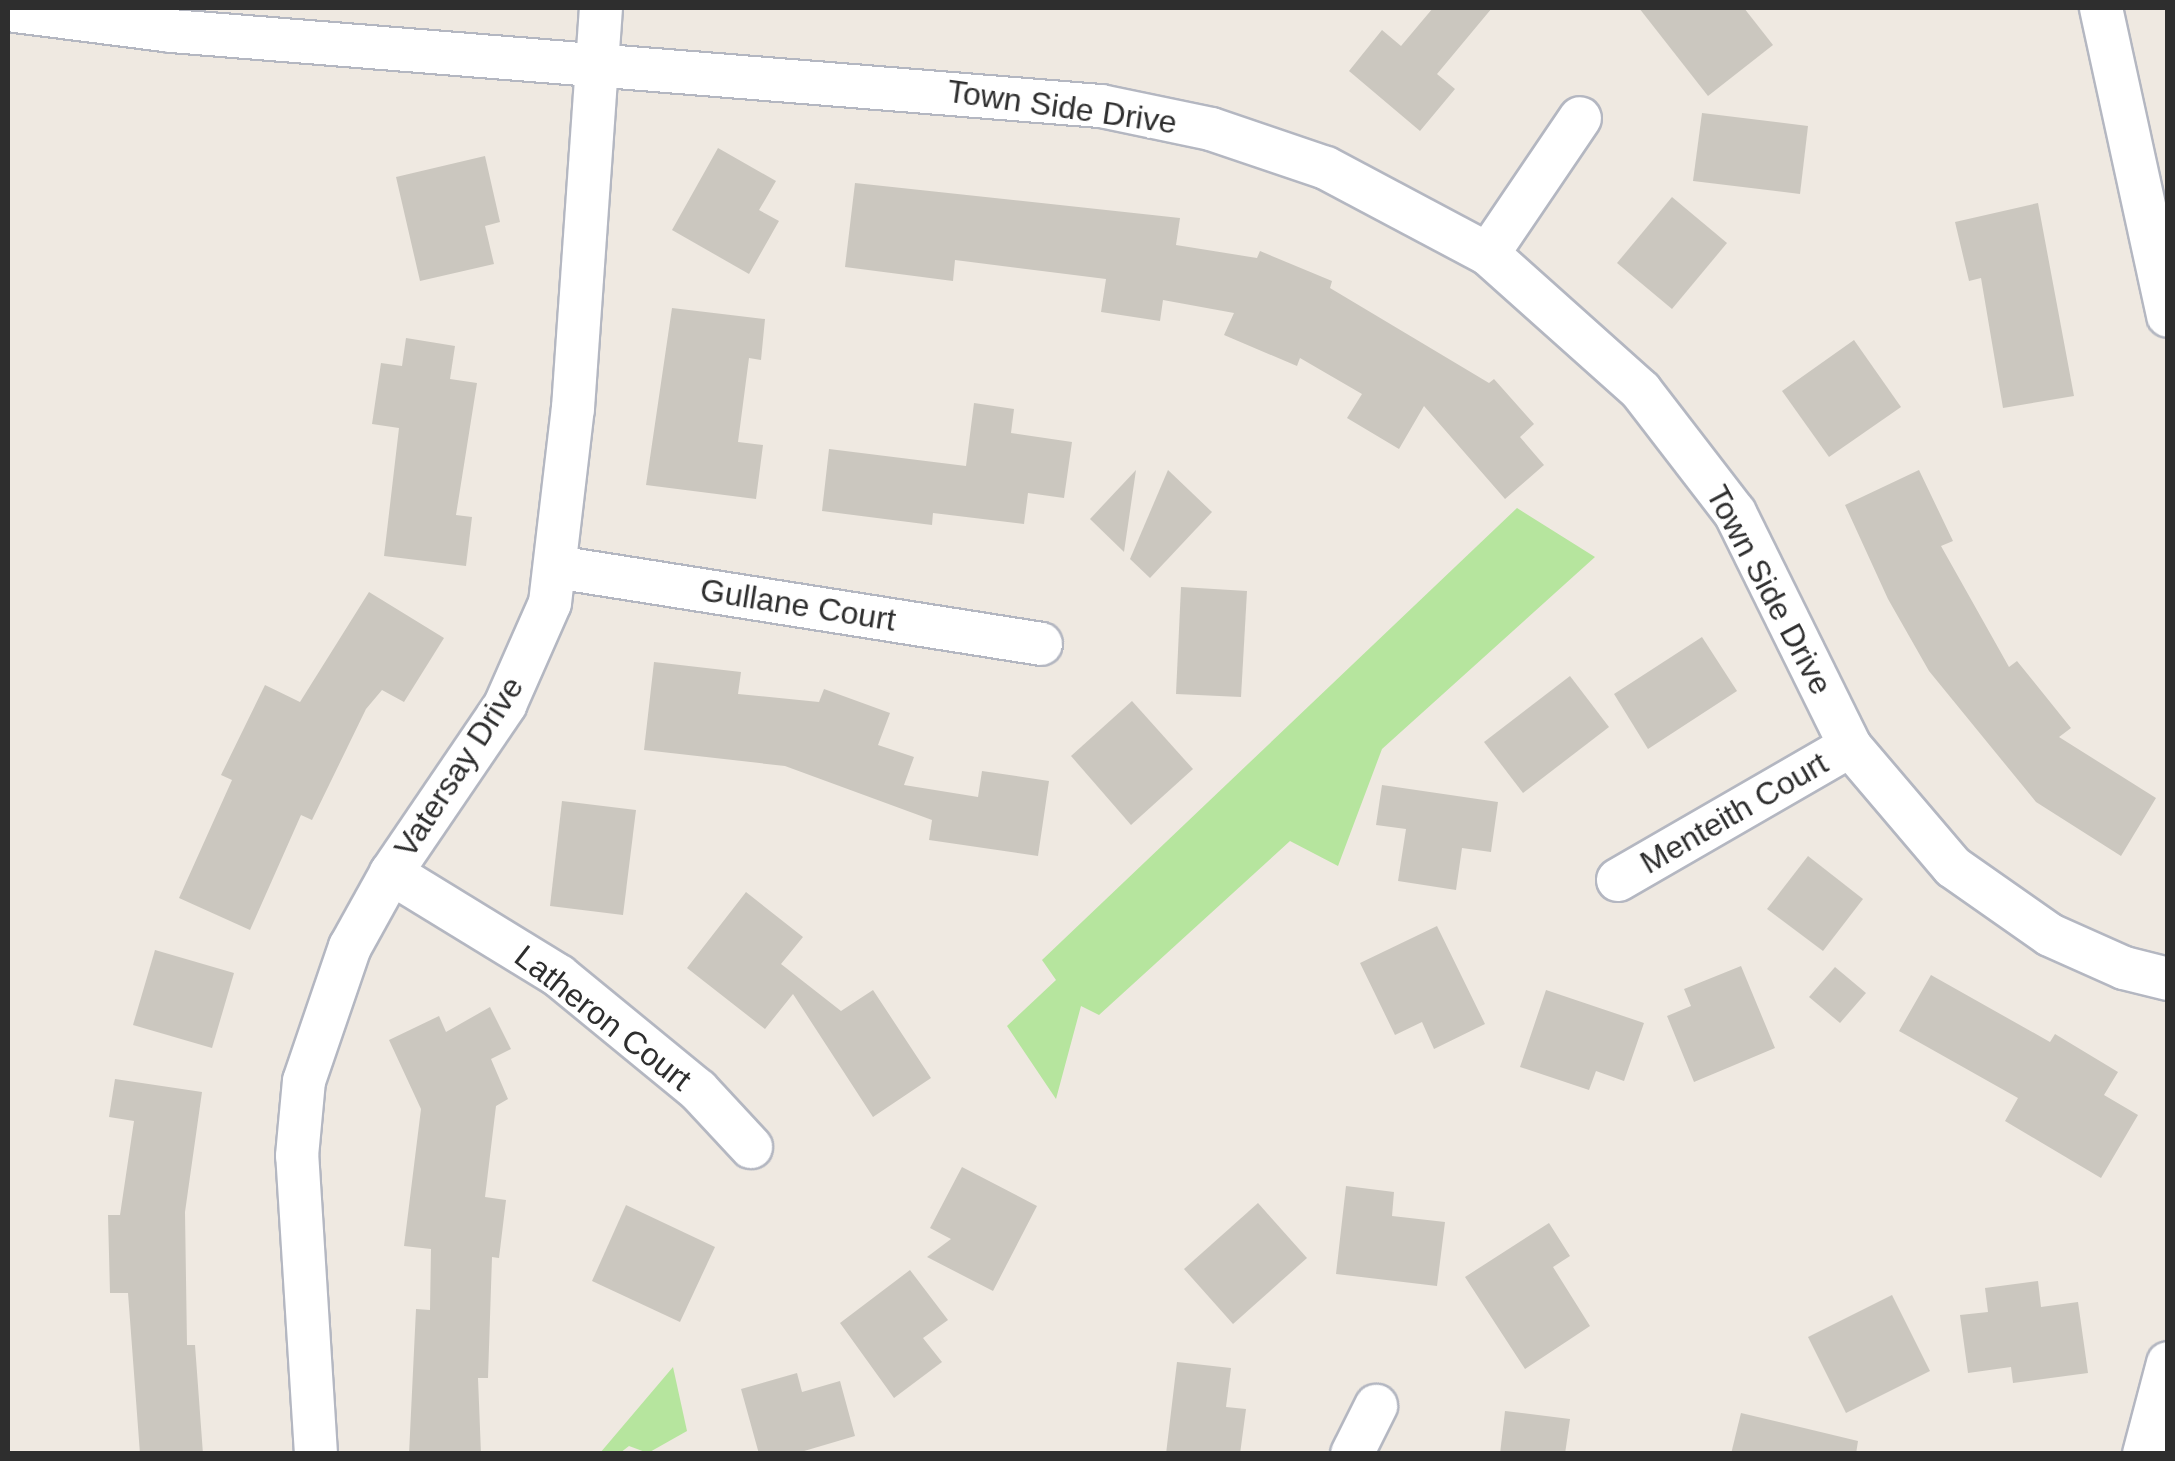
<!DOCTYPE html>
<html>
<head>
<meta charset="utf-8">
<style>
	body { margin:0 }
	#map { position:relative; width:2175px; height:1461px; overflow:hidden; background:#efe9e1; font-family:Helvetica,sans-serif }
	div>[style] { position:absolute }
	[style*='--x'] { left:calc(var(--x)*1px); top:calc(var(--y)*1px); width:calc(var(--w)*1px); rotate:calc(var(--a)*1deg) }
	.green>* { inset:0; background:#b6e59e }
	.building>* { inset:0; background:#cbc7bf }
	.roads { filter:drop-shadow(2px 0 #b4b7c1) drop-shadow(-2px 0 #b4b7c1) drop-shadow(0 2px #b4b7c1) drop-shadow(0 -2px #b4b7c1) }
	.minor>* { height:42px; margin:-21px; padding:0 21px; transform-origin:21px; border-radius:21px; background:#fff }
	span { translate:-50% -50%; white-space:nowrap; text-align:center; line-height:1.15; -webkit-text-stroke:8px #fff; paint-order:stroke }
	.street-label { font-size:32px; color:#2e2e2e }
	.frame { position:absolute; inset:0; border:10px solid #2e2e2e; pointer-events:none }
</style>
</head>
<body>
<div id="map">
	<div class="green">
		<i style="clip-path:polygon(1517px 508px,1595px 557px,1382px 749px,1338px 866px,1290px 841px,1099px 1015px,1081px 1006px,1056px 1099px,1007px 1026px,1056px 980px,1042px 960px)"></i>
		<i style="clip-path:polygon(673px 1367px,687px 1431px,648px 1453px,629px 1446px,620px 1453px,600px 1453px)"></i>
	</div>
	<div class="building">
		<i style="clip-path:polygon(1433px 8px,1492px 8px,1437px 74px,1455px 89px,1420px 131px,1349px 71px,1382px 30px,1401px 46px)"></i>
		<i style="clip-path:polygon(1639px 8px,1744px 8px,1773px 45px,1708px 96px)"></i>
		<i style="clip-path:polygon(1702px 113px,1808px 126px,1800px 194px,1693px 181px)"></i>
		<i style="clip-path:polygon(718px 148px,776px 181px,759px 210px,779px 221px,749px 274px,672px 230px)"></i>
		<i style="clip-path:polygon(485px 156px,500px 222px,485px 226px,494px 264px,420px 281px,396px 177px)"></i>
		<i style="clip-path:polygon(855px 183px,1180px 218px,1176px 245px,1257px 258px,1260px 251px,1332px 281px,1330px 288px,1489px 383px,1494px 379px,1534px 424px,1520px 437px,1544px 465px,1505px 499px,1424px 406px,1399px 449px,1347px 418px,1362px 394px,1300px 358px,1297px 366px,1224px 335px,1234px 313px,1163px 300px,1160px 321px,1101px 312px,1106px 279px,955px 260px,953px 281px,845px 267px)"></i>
		<i style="clip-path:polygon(1672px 197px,1727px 243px,1672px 309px,1617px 263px)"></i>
		<i style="clip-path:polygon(2038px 203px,2074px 396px,2003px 408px,1981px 278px,1969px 281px,1955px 222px)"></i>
		<i style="clip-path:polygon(672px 308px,765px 319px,761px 360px,749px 358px,738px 442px,763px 445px,756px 499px,646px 485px)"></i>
		<i style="clip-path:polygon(406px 338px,455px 346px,450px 379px,477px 383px,456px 515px,472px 517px,466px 566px,384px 556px,399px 428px,372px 424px,381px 363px,402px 366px)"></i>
		<i style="clip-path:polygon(1854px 340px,1901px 407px,1829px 457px,1782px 391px)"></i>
		<i style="clip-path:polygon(974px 403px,1014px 409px,1011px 433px,1072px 442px,1064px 498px,1028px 493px,1024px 524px,933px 513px,932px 525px,822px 511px,829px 449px,966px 466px)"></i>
		<i style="clip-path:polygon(1136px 470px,1124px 552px,1090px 519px)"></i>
		<i style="clip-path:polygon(1168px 470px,1212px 512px,1150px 578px,1130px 559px)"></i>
		<i style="clip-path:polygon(1919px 470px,1953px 541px,1941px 546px,2009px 667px,2017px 661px,2071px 728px,2059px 737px,2156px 798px,2121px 856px,2036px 802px,1929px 671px,1888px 599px,1845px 505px)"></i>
		<i style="clip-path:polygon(1181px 587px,1247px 591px,1241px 697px,1176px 694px)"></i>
		<i style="clip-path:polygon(369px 592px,444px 638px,404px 702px,382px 690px,366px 709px,312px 820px,301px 815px,250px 930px,179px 898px,232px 780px,221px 775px,265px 685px,300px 702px)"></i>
		<i style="clip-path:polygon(1702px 637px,1737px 691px,1648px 749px,1614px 694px)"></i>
		<i style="clip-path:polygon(654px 662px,741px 672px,738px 694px,819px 702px,824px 689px,890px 713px,878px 745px,914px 757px,904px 785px,978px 797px,982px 771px,1049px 781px,1038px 856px,929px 840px,932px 820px,785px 766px,644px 750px)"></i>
		<i style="clip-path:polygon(1570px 676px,1609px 727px,1523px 793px,1484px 742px)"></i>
		<i style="clip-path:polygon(1132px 701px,1193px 769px,1131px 825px,1071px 756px)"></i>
		<i style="clip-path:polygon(1382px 785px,1498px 802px,1491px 852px,1462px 848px,1456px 890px,1398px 881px,1406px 829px,1376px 825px)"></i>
		<i style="clip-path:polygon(562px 801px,636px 810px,623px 915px,550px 906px)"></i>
		<i style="clip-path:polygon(1808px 856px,1863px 899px,1823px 951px,1767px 909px)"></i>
		<i style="clip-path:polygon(746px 892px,803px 937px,781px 964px,841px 1011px,873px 990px,931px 1078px,873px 1117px,793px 994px,765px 1029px,687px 968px)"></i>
		<i style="clip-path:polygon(1437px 926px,1485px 1024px,1434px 1049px,1422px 1022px,1395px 1035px,1360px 963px)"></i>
		<i style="clip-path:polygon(155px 950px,234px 973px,212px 1048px,133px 1025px)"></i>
		<i style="clip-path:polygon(1741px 966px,1775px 1048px,1694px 1082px,1667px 1016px,1691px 1006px,1684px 989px)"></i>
		<i style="clip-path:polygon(1835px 967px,1866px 993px,1840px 1023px,1809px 997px)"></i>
		<i style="clip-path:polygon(1931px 975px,2050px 1042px,2055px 1034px,2118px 1072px,2104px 1095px,2138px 1115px,2101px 1178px,2005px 1121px,2018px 1098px,1899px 1031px)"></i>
		<i style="clip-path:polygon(1546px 990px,1644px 1023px,1624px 1081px,1596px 1071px,1589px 1090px,1520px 1067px)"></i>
		<i style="clip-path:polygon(490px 1007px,511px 1049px,491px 1059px,508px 1099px,496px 1106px,485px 1197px,506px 1200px,499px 1258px,492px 1257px,488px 1378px,478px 1378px,481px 1454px,409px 1454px,416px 1309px,430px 1310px,431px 1249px,404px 1246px,421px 1109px,389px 1040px,439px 1016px,446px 1032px)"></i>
		<i style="clip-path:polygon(115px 1079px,202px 1092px,185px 1212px,187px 1345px,195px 1345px,203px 1454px,140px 1454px,128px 1293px,110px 1293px,108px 1215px,120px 1215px,134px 1121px,109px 1117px)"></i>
		<i style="clip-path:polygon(962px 1167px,1037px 1206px,993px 1291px,927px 1257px,951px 1239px,930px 1228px)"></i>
		<i style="clip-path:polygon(1346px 1186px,1394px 1192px,1392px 1216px,1445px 1222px,1437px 1286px,1336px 1274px)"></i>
		<i style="clip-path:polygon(1258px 1203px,1307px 1258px,1233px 1324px,1184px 1269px)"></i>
		<i style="clip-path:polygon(626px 1205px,715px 1247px,680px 1322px,592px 1281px)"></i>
		<i style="clip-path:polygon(1549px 1223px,1570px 1256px,1553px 1267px,1590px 1326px,1525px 1369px,1465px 1277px)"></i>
		<i style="clip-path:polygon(910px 1270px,948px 1320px,923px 1338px,942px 1362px,894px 1398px,840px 1323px)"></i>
		<i style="clip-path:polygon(2038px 1281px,2041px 1307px,2078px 1302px,2088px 1373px,2013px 1383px,2011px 1367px,1968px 1373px,1960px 1315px,1988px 1312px,1985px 1288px)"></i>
		<i style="clip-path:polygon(1892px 1295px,1930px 1371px,1846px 1413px,1808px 1337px)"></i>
		<i style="clip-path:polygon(1177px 1362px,1231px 1368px,1226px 1407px,1246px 1409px,1240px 1454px,1166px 1454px)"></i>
		<i style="clip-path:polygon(797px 1373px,802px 1392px,840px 1381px,855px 1436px,794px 1454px,759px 1454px,741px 1389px)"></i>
		<i style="clip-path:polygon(1505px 1411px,1570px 1419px,1565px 1454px,1500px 1454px)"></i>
		<i style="clip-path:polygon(1741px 1413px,1858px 1441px,1856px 1454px,1731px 1454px)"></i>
	</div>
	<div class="roads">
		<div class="minor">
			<i style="--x:2101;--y:8;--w:315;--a:77.7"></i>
			<i style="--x:8;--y:10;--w:165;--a:7.3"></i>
			<i style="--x:172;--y:31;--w:932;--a:4.62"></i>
			<i style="--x:1101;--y:106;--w:112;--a:11.8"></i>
			<i style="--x:1211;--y:129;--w:121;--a:18.7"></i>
			<i style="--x:1326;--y:168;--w:183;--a:28"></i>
			<i style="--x:1488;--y:254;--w:205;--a:41.8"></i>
			<i style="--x:1641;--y:391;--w:154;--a:52.4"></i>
			<i style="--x:1735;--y:513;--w:260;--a:63.7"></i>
			<i style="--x:1850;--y:746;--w:159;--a:49.6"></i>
			<i style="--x:1953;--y:867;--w:118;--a:35"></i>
			<i style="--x:2050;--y:935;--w:81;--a:24"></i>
			<i style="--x:2124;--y:968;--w:45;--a:14"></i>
			<i style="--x:1488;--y:254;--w:164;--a:-55.9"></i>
			<i style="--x:556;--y:567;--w:491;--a:9"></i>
			<i style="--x:391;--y:873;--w:197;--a:31.5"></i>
			<i style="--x:559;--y:976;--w:180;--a:39.4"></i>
			<i style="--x:698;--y:1090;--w:78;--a:47.1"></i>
			<i style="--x:1618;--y:880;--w:268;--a:-30"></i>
			<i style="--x:316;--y:1454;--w:299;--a:-93.6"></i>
			<i style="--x:297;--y:1156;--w:75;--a:-84.7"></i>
			<i style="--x:304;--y:1081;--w:142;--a:-71.1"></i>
			<i style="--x:350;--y:947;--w:85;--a:-61"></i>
			<i style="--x:391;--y:873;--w:203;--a:-55.8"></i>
			<i style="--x:505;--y:705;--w:111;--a:-66.2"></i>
			<i style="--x:550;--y:603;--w:196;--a:-83.3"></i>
			<i style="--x:573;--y:408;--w:401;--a:-86"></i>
			<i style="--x:1352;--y:1454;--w:54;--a:-63.4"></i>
			<i style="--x:2144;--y:1454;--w:94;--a:-75.2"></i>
		</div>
	</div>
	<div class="street-label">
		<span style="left:1062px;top:107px;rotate:8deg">Town Side Drive</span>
		<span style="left:1769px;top:590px;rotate:62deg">Town Side Drive</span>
		<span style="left:798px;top:605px;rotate:9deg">Gullane Court</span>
		<span style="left:459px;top:767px;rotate:-57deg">Vatersay Drive</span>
		<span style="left:1734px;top:813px;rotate:-30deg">Menteith Court</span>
		<span style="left:603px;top:1018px;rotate:38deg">Latheron Court</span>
	</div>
	<div class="frame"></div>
</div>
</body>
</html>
